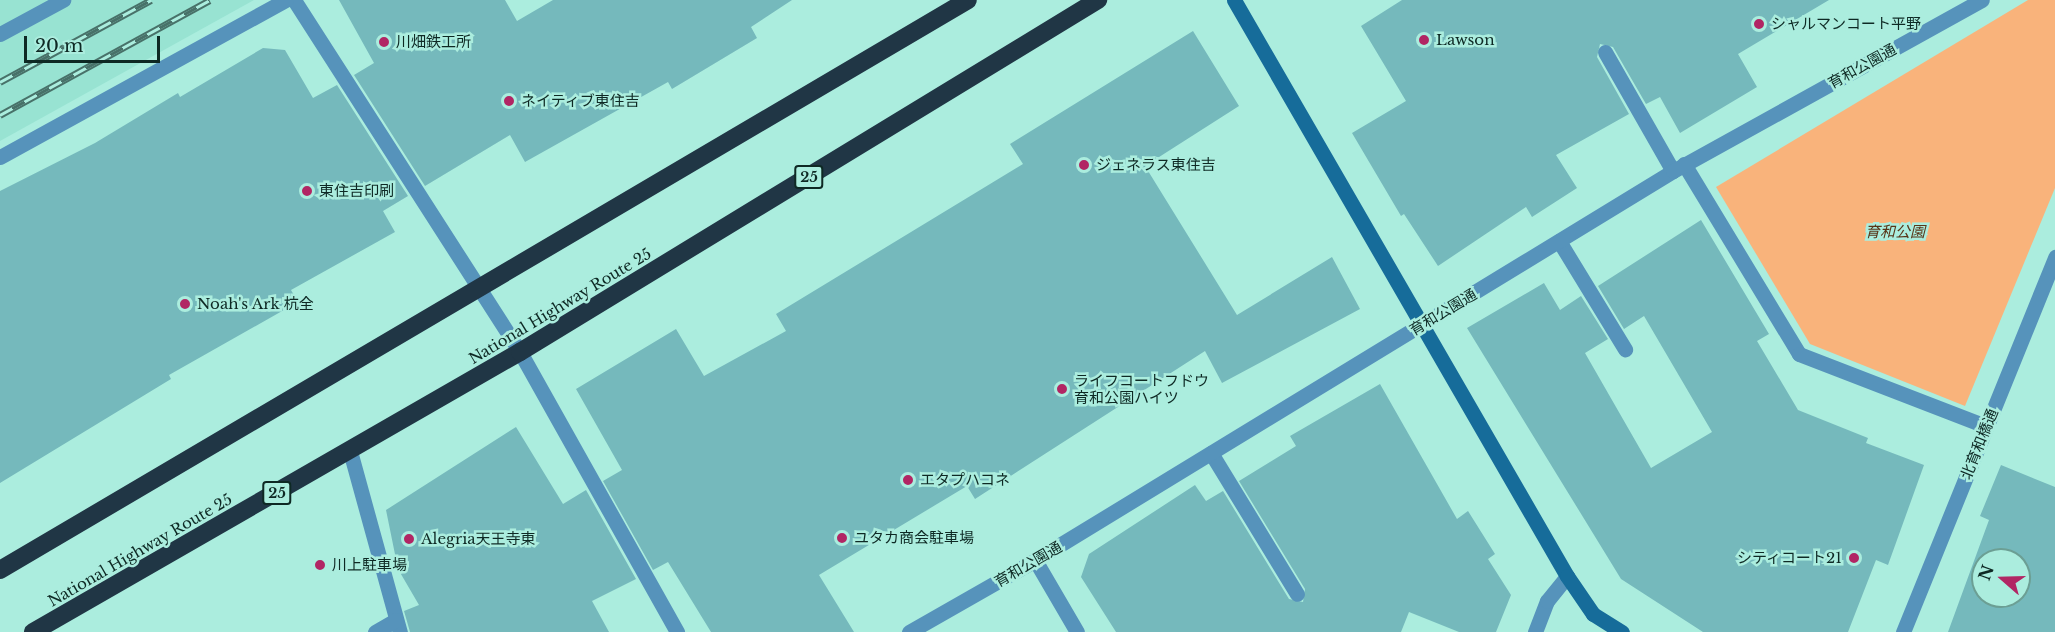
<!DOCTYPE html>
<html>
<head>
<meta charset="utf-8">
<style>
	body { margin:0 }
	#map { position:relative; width:2055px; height:632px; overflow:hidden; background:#abedde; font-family:"Libre Baskerville","Noto Sans JP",serif }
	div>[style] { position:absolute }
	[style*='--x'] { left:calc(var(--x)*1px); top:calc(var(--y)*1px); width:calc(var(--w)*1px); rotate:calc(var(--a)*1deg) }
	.built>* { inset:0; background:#98e3d2 }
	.green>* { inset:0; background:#f9b37b }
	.building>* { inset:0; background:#75b9bc }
	.lane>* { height:15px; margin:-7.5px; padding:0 7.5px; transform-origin:7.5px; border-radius:7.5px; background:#5693bb }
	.street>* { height:15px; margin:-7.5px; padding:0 7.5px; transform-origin:7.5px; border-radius:7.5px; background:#5693bb }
	.secondary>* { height:15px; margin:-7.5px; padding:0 7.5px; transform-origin:7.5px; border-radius:7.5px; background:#166c9a }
	.highway>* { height:18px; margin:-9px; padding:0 9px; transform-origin:9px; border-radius:9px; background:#203645 }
	.rail>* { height:7px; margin-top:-3.5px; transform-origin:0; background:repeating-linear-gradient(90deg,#abedde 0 14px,#487169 0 28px); box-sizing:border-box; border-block:2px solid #487169 }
	.dots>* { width:16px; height:16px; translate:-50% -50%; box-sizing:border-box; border:3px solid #abedde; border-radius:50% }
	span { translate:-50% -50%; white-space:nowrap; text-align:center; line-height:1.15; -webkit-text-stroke:5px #abedde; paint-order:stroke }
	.shield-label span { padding:2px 4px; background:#abedde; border:2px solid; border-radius:4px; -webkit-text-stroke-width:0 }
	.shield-label { font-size:14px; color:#0e2924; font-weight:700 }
	.poi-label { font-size:15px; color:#0e2924 }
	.left { translate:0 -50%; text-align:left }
	.right { translate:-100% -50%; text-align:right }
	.street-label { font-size:15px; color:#0e2924 }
	.park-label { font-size:15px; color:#583518; font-style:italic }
	.north { position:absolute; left:1971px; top:548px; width:60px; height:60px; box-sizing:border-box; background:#abedde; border:2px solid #6c9f94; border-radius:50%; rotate:290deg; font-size:16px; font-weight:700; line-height:24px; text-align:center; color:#0e2924 }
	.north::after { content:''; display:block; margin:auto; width:21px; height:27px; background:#b12664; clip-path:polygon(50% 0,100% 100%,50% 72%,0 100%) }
	.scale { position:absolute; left:24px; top:36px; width:136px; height:27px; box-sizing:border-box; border:3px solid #0e2924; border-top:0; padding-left:8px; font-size:18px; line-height:21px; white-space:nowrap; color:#0e2924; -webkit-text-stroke:4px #abedde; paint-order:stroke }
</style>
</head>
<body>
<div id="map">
	<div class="built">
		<i style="clip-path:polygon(0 0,254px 0,0 141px)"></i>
	</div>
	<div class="green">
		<i style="clip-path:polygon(2028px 0,2055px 0,2055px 188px,1965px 406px,1810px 344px,1716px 187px)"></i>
	</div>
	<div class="building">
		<i style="clip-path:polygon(339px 0,505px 0,517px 21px,553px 0,792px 0,751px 27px,757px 38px,672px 89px,668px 82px,525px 162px,510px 135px,425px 186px,354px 75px,374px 63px)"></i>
		<i style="clip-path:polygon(1402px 0,1829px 0,1738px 54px,1757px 87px,1680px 133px,1660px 97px,1646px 104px,1613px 47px,1600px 44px,1597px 57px,1629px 114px,1556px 155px,1577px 188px,1532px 217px,1526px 207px,1438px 266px,1404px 214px,1401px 216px,1352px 133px,1406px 101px,1361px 26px)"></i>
		<i style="clip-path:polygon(1193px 31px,1239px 106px,1145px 166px,1237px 315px,1332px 257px,1360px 309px,1222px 383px,1205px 351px,975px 499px,967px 486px,819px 575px,854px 632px,711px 632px,668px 562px,653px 570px,603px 481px,622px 470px,576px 389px,676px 329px,704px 376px,786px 331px,776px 314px,1023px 164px,1010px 144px)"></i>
		<i style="clip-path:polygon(263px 48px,285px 50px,313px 98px,337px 85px,408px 196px,383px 211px,395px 232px,291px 290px,298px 302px,169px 375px,171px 379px,0 483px,0 191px,95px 143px,178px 93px,180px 97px)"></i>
		<i style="clip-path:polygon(1701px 220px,1769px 334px,1757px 341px,1798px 410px,1868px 438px,1866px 443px,1924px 465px,1888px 565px,1876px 560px,1848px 632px,1703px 632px,1621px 579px,1467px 328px,1544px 283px,1560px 310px,1581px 296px,1608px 339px,1585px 353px,1651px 468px,1712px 432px,1644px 316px,1624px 329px,1598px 286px)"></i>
		<i style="clip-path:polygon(1380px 384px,1457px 519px,1468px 511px,1495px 554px,1488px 559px,1511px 595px,1496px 632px,1459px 632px,1409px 612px,1401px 632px,1116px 632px,1081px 577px,1089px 554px,1195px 485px,1206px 501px,1223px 491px,1289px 599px,1303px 602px,1305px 589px,1239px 481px,1296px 446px,1290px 436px)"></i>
		<i style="clip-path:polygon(516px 427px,563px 504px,586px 490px,636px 579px,592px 601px,609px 632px,410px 632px,404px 611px,419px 605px,398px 569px,386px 510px)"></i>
		<i style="clip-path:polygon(evenodd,2001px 465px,2055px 487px,2055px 632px,1948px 632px,1989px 520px,1980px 516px,2001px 465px,1983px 560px,2019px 560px,2019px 596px,1983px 596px,1983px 560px)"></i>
	</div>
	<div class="lane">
		<i style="--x:0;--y:34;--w:72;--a:-28.4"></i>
		<i style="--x:1605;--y:52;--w:137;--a:60.3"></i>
		<i style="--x:1559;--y:241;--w:127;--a:58.6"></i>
		<i style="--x:1211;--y:453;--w:165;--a:58.6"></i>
	</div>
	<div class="street">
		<i style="--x:294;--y:0;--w:418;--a:57.3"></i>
		<i style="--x:520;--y:352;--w:321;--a:60.7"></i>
		<i style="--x:0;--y:157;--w:326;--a:-28.8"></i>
		<i style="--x:1684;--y:164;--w:222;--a:58.8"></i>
		<i style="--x:1799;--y:354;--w:200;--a:21.1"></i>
		<i style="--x:350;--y:451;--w:188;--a:74.6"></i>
		<i style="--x:1035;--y:560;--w:83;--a:59.7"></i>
		<i style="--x:375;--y:632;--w:24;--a:-30"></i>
		<i style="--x:909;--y:632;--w:145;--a:-29.7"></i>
		<i style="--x:1035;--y:560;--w:747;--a:-31.37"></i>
		<i style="--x:1673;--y:171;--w:353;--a:-29"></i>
		<i style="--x:1535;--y:632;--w:33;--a:-69"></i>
		<i style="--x:1547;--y:601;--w:32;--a:-51"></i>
		<i style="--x:1903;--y:632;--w:405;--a:-67.9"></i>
	</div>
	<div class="secondary">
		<i style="--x:1234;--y:0;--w:665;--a:59.97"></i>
		<i style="--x:1567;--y:576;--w:46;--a:55.6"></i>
		<i style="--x:1593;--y:614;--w:34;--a:32"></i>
	</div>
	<div class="highway">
		<i style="--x:0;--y:570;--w:1123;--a:-30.49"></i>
		<i style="--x:33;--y:632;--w:562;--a:-29.9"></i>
		<i style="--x:520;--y:352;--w:677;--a:-31.34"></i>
	</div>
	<div class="rail">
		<i style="--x:0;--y:82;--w:172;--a:-28.5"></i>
		<i style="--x:0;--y:115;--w:239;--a:-28.7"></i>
	</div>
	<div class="dots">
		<i style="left:1759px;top:24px;background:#b12664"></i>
		<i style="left:1424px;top:40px;background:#b12664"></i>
		<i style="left:384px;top:42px;background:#b12664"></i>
		<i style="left:509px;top:101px;background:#b12664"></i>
		<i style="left:1084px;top:165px;background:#b12664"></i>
		<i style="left:307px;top:191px;background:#b12664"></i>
		<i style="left:185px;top:304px;background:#b12664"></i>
		<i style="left:1062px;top:389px;background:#b12664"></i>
		<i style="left:908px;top:480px;background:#b12664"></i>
		<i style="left:842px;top:538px;background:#b12664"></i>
		<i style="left:409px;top:539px;background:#b12664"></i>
		<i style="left:1854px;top:558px;background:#b12664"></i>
		<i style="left:320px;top:565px;background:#b12664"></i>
	</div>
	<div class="shield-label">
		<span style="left:809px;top:177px">25</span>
		<span style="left:277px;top:493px">25</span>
	</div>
	<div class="poi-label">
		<span class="left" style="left:1771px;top:24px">シャルマンコート平野</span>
		<span class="left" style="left:1436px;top:40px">Lawson</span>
		<span class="left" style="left:396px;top:42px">川畑鉄工所</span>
		<span class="left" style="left:521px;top:101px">ネイティブ東住吉</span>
		<span class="left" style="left:1096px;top:165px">ジェネラス東住吉</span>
		<span class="left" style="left:319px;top:191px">東住吉印刷</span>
		<span class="left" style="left:197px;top:304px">Noah's Ark 杭全</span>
		<span class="left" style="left:1074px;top:389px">ライフコートフドウ<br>育和公園ハイツ</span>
		<span class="left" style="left:920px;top:480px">エタプハコネ</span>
		<span class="left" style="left:854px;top:538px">ユタカ商会駐車場</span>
		<span class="left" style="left:421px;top:539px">Alegria天王寺東</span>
		<span class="right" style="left:1842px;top:558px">シティコート21</span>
		<span class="left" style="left:332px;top:565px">川上駐車場</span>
	</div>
	<div class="street-label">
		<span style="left:1862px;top:66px;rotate:-29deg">育和公園通</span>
		<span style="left:560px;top:306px;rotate:-31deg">National Highway Route 25</span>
		<span style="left:1443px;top:312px;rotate:-31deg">育和公園通</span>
		<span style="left:1979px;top:444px;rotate:-68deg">北育和橋通</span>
		<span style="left:140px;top:550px;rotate:-30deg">National Highway Route 25</span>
		<span style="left:1028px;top:564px;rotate:-30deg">育和公園通</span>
	</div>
	<div class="park-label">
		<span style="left:1895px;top:232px">育和公園</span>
	</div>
	<div class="north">N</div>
	<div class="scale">20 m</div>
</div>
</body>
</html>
